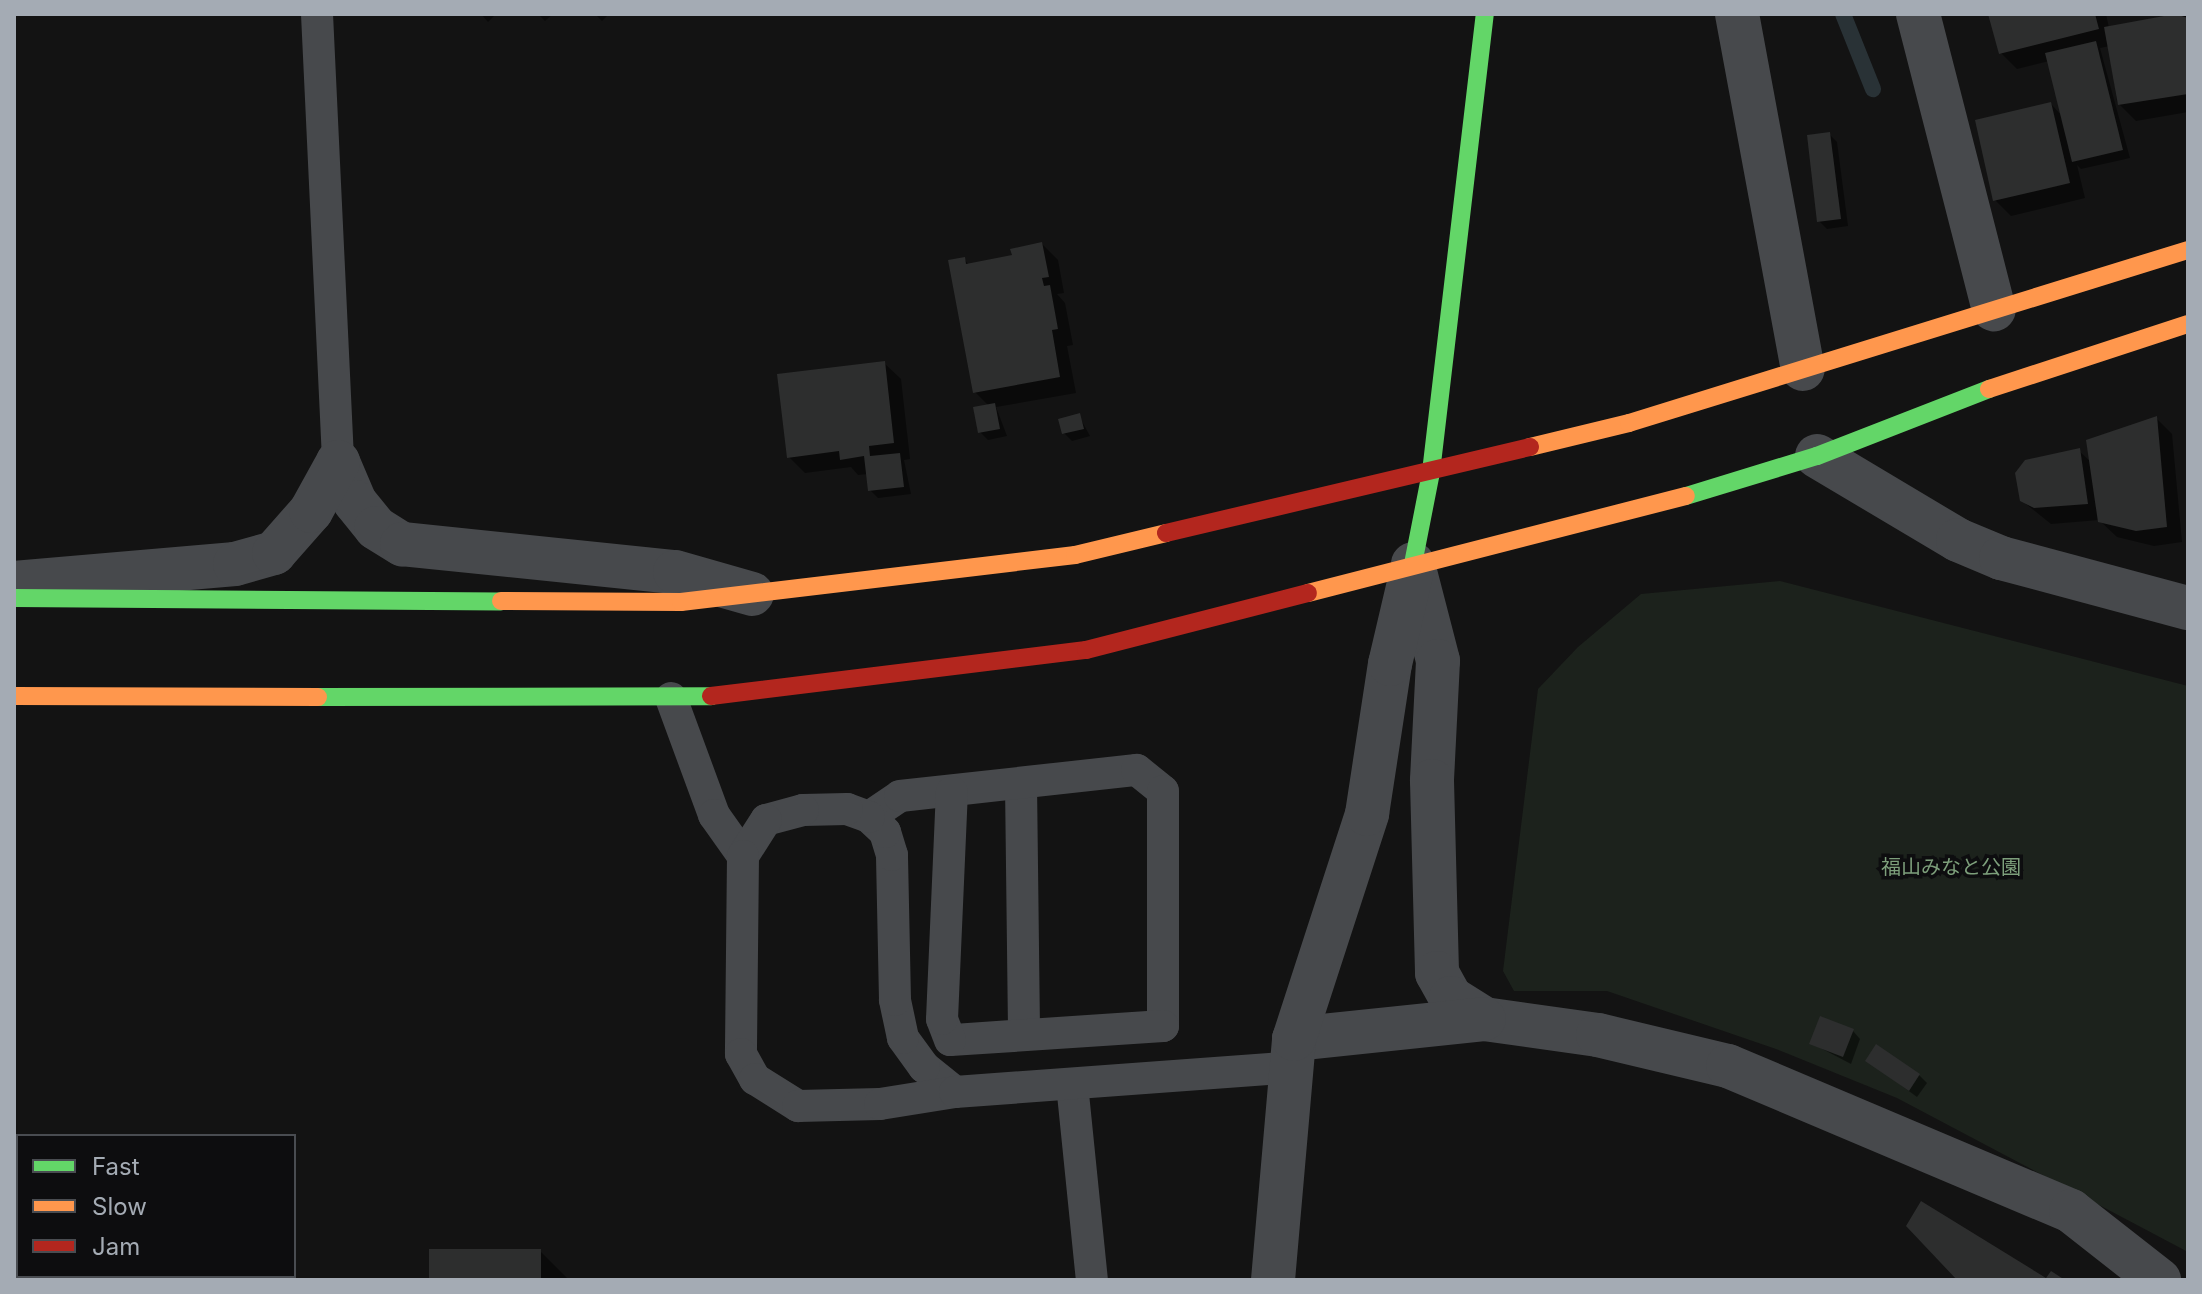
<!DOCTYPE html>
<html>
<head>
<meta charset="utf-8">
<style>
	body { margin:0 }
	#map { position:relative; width:2202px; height:1294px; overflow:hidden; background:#131313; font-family:Inter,"Noto Sans JP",sans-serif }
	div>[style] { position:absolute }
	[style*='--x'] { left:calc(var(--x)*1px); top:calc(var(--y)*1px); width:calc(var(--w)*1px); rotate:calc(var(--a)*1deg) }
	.green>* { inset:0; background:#1c221c }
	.shadow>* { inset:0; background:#0007 }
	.stream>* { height:16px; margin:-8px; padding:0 8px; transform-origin:8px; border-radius:8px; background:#293236 }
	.building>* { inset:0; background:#2d2e2e }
	.lane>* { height:32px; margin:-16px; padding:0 16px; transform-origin:16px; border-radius:16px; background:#47494c }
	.street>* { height:44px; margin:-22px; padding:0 22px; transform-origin:22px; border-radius:22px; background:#47494c }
	.fast>* { height:18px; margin:-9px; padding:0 9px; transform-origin:9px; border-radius:9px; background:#63d668 }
	.slow>* { height:18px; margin:-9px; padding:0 9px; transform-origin:9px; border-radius:9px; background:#ff974d }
	.jam>* { height:18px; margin:-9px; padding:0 9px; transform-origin:9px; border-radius:9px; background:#b3261e }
	span { translate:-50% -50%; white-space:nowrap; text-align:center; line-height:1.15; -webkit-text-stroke:7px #0d0d0f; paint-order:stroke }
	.park-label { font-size:20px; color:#7d9f7b }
	.frame { position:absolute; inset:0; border:16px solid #a4abb4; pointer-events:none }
	.legend { position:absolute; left:16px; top:1134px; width:280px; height:144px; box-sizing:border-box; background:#0d0d0f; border:2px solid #494c51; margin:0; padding:10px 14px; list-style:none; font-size:24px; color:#a4abb4 }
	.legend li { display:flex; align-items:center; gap:16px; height:40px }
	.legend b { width:40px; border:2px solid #494c51 }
</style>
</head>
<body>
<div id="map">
	<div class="green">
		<i style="clip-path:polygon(1780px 581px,2188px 686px,2188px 1252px,1897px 1098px,1776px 1049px,1607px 991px,1514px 991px,1503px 971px,1538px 689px,1578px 647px,1641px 594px)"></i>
	</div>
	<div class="shadow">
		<i style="clip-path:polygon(481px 14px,496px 14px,488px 22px)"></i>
		<i style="clip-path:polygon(538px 14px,553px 14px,545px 21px)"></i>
		<i style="clip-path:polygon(595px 14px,609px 14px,602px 21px)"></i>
		<i style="clip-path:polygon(1990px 14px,2106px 14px,2109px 28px,2186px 14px,2188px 112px,2136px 121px,2117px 102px,2110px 46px,2100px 48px,2130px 158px,2081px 169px,2077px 165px,2085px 198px,2011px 216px,1995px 200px,2051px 104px,2062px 116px,2049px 61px,2017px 69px,2001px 53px)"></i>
		<i style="clip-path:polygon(1829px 134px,1837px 142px,1848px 226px,1827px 229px,1819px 221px)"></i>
		<i style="clip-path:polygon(1042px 244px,1058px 260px,1064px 293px,1057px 294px,1065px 303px,1073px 345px,1067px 346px,1076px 393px,996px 407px,1007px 436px,988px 440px,980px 432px,989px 406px,975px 392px,964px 259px,970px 266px,1014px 257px)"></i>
		<i style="clip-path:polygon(884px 363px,901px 379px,910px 459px,904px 460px,911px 494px,878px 498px,870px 490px,868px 474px,858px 475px,851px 467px,805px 473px,789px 457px)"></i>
		<i style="clip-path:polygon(1079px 416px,1090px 436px,1072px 441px,1064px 433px)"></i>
		<i style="clip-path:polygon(2156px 418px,2172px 434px,2182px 542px,2154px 546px,2117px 537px,2099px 520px,2051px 524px,2021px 500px,2079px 451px,2092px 463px)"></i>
		<i style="clip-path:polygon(1853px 1031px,1860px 1039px,1851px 1064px,1811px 1043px)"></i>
		<i style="clip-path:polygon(1868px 1061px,1919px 1075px,1927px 1083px,1917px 1097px)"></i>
		<i style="clip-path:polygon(540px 1251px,569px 1280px,431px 1280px)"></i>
	</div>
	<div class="stream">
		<i style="--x:1843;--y:14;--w:81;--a:68.2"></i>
	</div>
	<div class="building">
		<i style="clip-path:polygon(1988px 14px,2095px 14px,2099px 29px,1999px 54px)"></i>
		<i style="clip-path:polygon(2175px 14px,2188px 18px,2188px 94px,2118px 105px,2104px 27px)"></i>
		<i style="clip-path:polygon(2096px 41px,2123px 150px,2072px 162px,2045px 53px)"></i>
		<i style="clip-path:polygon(2051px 102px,2070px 183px,1993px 201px,1975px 120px)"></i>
		<i style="clip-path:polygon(1830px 132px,1841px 219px,1817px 222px,1807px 135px)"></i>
		<i style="clip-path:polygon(1042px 242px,1049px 277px,1042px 278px,1044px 286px,1050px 285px,1058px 329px,1052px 330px,1060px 377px,973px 393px,948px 260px,965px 257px,966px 264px,1012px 255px,1010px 249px)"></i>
		<i style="clip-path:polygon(885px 361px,894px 443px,869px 446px,870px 456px,900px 453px,904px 487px,868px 491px,864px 456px,840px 460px,839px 451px,787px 458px,777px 374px)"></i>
		<i style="clip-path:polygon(995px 403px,1000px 429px,978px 433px,973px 407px)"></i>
		<i style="clip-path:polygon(1080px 413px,1084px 429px,1062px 434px,1058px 419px)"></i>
		<i style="clip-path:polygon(2157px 416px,2167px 527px,2136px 531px,2098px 522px,2086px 440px)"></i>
		<i style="clip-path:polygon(2080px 448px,2088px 504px,2034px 508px,2020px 501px,2015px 473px,2025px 460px)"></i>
		<i style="clip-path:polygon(1820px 1016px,1854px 1029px,1843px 1057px,1809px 1044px)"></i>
		<i style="clip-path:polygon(1876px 1044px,1920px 1074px,1909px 1091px,1865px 1061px)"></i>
		<i style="clip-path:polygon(1921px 1201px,2046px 1278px,2051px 1271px,2065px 1280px,1957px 1280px,1906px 1226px)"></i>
		<i style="clip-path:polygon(429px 1249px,541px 1249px,541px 1280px,429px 1280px)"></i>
	</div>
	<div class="lane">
		<i style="--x:317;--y:14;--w:448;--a:87.3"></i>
		<i style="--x:671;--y:698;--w:125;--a:69.8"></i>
		<i style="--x:714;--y:815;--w:50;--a:54.7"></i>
		<i style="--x:1021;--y:784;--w:251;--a:89.3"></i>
		<i style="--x:869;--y:817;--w:37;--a:-34"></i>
		<i style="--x:900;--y:796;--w:238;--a:-6.3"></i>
		<i style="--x:1137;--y:770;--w:33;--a:39"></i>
		<i style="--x:1163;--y:791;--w:235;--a:90"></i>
		<i style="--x:1163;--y:1026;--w:213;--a:176.2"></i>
		<i style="--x:950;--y:1040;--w:22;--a:-111"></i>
		<i style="--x:942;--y:1019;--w:227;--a:-87.5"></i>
		<i style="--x:1072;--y:1084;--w:197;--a:84.2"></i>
		<i style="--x:955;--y:1092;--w:40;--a:-141"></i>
		<i style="--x:924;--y:1067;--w:36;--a:-126"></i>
		<i style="--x:903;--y:1038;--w:39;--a:-102"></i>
		<i style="--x:895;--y:1000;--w:145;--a:-91.2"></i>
		<i style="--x:892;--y:855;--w:24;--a:-107"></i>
		<i style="--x:885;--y:832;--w:22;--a:-137"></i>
		<i style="--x:869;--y:817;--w:23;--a:-160"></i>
		<i style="--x:847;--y:809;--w:44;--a:178.7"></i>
		<i style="--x:803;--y:810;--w:38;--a:165"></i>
		<i style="--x:766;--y:820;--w:43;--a:122.6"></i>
		<i style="--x:743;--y:856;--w:198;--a:90.6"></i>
		<i style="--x:741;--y:1054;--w:29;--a:61"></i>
		<i style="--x:755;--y:1079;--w:51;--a:32.1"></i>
		<i style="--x:798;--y:1106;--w:82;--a:-1.4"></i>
		<i style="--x:880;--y:1104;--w:76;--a:-9.1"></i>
		<i style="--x:955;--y:1092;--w:338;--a:-4.2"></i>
	</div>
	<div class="street">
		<i style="--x:1737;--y:14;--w:361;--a:79.5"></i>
		<i style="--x:1918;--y:14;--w:305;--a:75.6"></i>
		<i style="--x:1817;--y:456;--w:164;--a:30.8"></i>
		<i style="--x:1958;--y:540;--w:47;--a:22.7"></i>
		<i style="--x:2001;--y:558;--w:194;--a:15"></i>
		<i style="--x:338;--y:462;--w:43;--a:67"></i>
		<i style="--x:355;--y:502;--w:33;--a:51"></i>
		<i style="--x:376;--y:528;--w:31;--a:32"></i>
		<i style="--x:402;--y:544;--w:274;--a:5.9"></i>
		<i style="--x:675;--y:572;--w:80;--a:15.9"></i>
		<i style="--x:1413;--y:564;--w:100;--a:75.5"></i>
		<i style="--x:1438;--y:661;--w:120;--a:92.9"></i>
		<i style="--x:1432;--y:781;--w:192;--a:88.5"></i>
		<i style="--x:1437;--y:973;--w:29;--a:61"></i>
		<i style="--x:1451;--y:998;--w:39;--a:32"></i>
		<i style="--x:1484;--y:1019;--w:115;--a:8"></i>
		<i style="--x:1598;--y:1035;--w:134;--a:13.4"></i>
		<i style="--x:1728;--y:1066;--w:372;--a:22.9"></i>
		<i style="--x:2071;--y:1211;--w:112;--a:38.1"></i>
		<i style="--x:14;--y:583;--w:222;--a:-4.9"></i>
		<i style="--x:235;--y:564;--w:41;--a:-15.8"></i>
		<i style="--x:274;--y:553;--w:56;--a:-48.6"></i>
		<i style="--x:311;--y:511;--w:56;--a:-61.1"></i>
		<i style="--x:1294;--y:1039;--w:191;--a:-6"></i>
		<i style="--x:14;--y:1169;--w:4;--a:0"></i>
		<i style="--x:1273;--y:1280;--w:242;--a:-85"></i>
		<i style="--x:1294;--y:1039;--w:237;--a:-72"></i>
		<i style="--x:1367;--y:814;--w:152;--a:-81.3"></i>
		<i style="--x:1390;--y:664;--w:97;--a:-76.8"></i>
	</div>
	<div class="fast">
		<i style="--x:1686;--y:496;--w:137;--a:-17"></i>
		<i style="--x:1817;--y:456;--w:185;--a:-21.3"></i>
		<i style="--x:1413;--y:564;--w:94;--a:-78.9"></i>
		<i style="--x:1431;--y:472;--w:461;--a:-83.3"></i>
		<i style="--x:14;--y:598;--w:487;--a:0.4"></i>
		<i style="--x:318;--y:697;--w:393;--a:-0.1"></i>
	</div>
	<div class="slow">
		<i style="--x:1989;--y:389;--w:209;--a:-18.1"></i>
		<i style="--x:1530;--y:447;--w:102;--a:-13.6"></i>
		<i style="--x:1629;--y:423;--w:585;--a:-17.2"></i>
		<i style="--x:1308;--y:593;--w:390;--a:-14.4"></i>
		<i style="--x:501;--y:601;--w:180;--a:0.3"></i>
		<i style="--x:681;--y:602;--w:397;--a:-6.8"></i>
		<i style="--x:1075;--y:555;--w:94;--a:-13.6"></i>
		<i style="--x:14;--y:696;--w:304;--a:0.2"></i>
	</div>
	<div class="jam">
		<i style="--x:1166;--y:533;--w:374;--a:-13.3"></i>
		<i style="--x:711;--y:696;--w:378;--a:-7"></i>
		<i style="--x:1086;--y:650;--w:229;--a:-14.4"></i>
	</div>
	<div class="park-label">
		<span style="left:1951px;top:867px">福山みなと公園</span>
	</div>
	<div class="frame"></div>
	<ul class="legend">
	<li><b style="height:10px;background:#63d668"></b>Fast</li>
	<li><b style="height:10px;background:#ff974d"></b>Slow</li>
	<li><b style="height:10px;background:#b3261e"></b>Jam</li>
	</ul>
</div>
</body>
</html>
